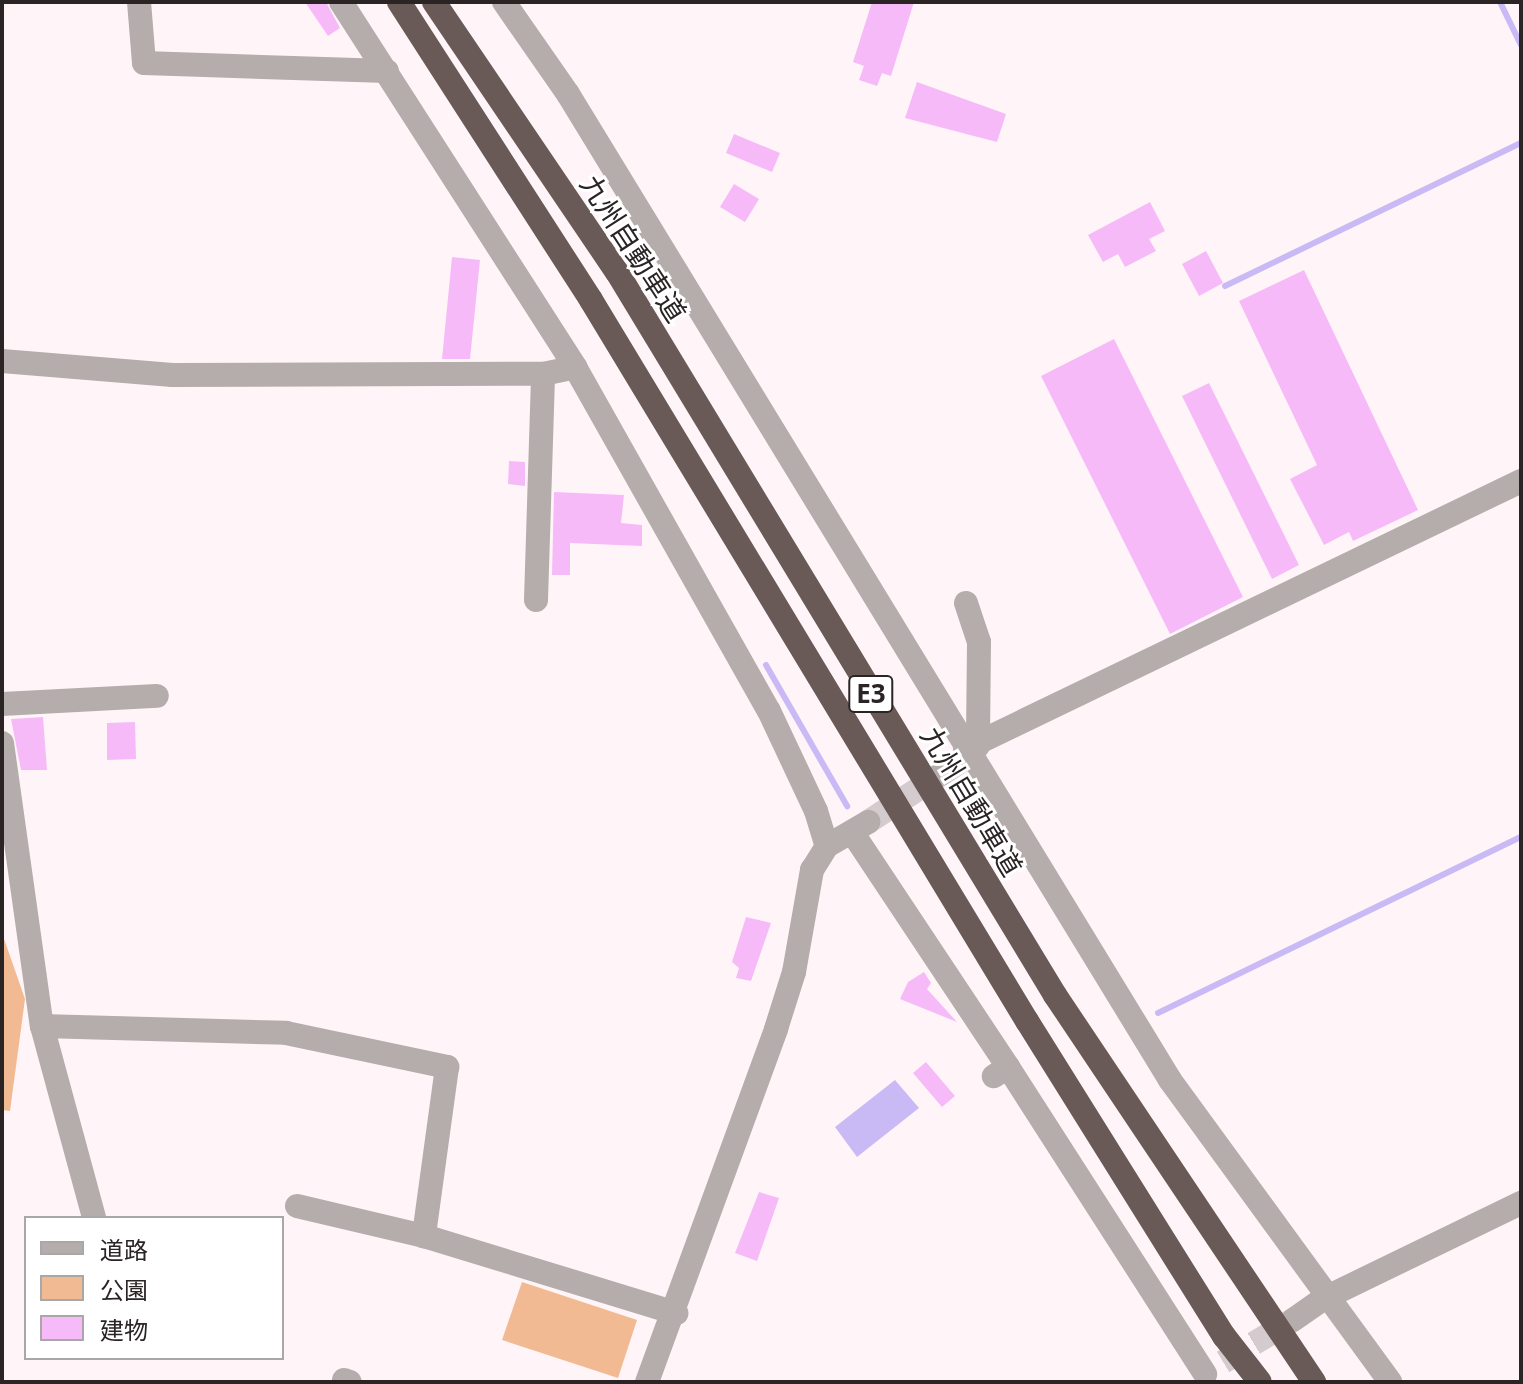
<!DOCTYPE html>
<html>
<head>
<meta charset="utf-8">
<style>
	body { margin:0 }
	#map { position:relative; width:1523px; height:1384px; overflow:hidden; background:#fff5f8; font-family:"Open Sans","Noto Sans JP",sans-serif }
	div>[style] { position:absolute }
	[style*='--x'] { left:calc(var(--x)*1px); top:calc(var(--y)*1px); width:calc(var(--w)*1px); rotate:calc(var(--a)*1deg) }
	.green>* { inset:0; background:#f1ba92 }
	.water>* { inset:0; background:#c9baf6 }
	.stream>* { height:6px; margin:-3px; padding:0 3px; transform-origin:3px; border-radius:3px; background:#c9baf6 }
	.building>* { inset:0; background:#f7baf8 }
	.minor-tunnel>* { height:24px; margin-top:-12px; transform-origin:0; background:repeating-linear-gradient(90deg,#d4cbce 0 24px,transparent 0 36px) }
	.minor>* { height:24px; margin:-12px; padding:0 12px; transform-origin:12px; border-radius:12px; background:#b5adac }
	.highway>* { height:24px; margin:-12px; padding:0 12px; transform-origin:12px; border-radius:12px; background:#695a58 }
	span { translate:-50% -50%; white-space:nowrap; text-align:center; line-height:1.15; -webkit-text-stroke:6px #fff; paint-order:stroke }
	.shield-label span { padding:2px 6px; background:#fff; border:2px solid; border-radius:6px; -webkit-text-stroke-width:0 }
	.shield-label { font-size:26px; color:#2a2425; font-weight:700 }
	.street-label { font-size:28px; color:#2a2425 }
	.frame { position:absolute; inset:0; border:4px solid #2a2425; pointer-events:none }
	.legend { position:absolute; left:24px; top:1216px; width:260px; height:144px; box-sizing:border-box; background:#fff; border:2px solid #aaa7a8; margin:0; padding:10px 14px; list-style:none; font-size:24px; color:#2a2425 }
	.legend li { display:flex; align-items:center; gap:16px; height:40px }
	.legend b { width:40px; border:2px solid #aaa7a8 }
</style>
</head>
<body>
<div id="map">
	<div class="green">
		<i style="clip-path:polygon(2px 933px,25px 999px,10px 1111px,2px 1110px)"></i>
		<i style="clip-path:polygon(522px 1282px,637px 1320px,618px 1378px,502px 1340px)"></i>
	</div>
	<div class="water">
		<i style="clip-path:polygon(895px 1080px,919px 1108px,857px 1157px,835px 1127px)"></i>
	</div>
	<div class="stream">
		<i style="--x:1500;--y:2;--w:48;--a:64"></i>
		<i style="--x:1225;--y:286;--w:329;--a:-25.8"></i>
		<i style="--x:766;--y:665;--w:163;--a:60.1"></i>
		<i style="--x:1158;--y:1013;--w:403;--a:-25.9"></i>
	</div>
	<div class="building">
		<i style="clip-path:polygon(305px 2px,326px 2px,340px 28px,328px 36px)"></i>
		<i style="clip-path:polygon(872px 2px,914px 2px,891px 76px,882px 73px,877px 86px,859px 80px,864px 66px,853px 62px)"></i>
		<i style="clip-path:polygon(917px 82px,1006px 114px,997px 142px,905px 118px)"></i>
		<i style="clip-path:polygon(734px 134px,780px 153px,772px 172px,726px 153px)"></i>
		<i style="clip-path:polygon(734px 184px,759px 199px,745px 222px,720px 207px)"></i>
		<i style="clip-path:polygon(1150px 202px,1165px 231px,1149px 239px,1156px 251px,1125px 267px,1118px 254px,1103px 262px,1088px 235px)"></i>
		<i style="clip-path:polygon(1206px 251px,1223px 283px,1199px 296px,1182px 264px)"></i>
		<i style="clip-path:polygon(452px 257px,480px 260px,470px 359px,442px 359px)"></i>
		<i style="clip-path:polygon(1304px 270px,1418px 510px,1353px 541px,1349px 532px,1324px 545px,1290px 479px,1317px 465px,1239px 301px)"></i>
		<i style="clip-path:polygon(1114px 339px,1243px 597px,1170px 634px,1041px 376px)"></i>
		<i style="clip-path:polygon(1209px 383px,1299px 565px,1272px 579px,1182px 396px)"></i>
		<i style="clip-path:polygon(509px 461px,525px 462px,525px 486px,508px 484px)"></i>
		<i style="clip-path:polygon(554px 492px,624px 495px,621px 523px,642px 525px,642px 546px,570px 543px,570px 575px,552px 575px)"></i>
		<i style="clip-path:polygon(43px 717px,47px 770px,21px 770px,11px 719px)"></i>
		<i style="clip-path:polygon(135px 722px,136px 759px,107px 760px,107px 723px)"></i>
		<i style="clip-path:polygon(746px 917px,771px 923px,751px 981px,736px 978px,739px 968px,732px 962px)"></i>
		<i style="clip-path:polygon(924px 972px,931px 983px,927px 989px,957px 1022px,900px 999px,908px 982px)"></i>
		<i style="clip-path:polygon(926px 1062px,955px 1096px,942px 1107px,913px 1073px)"></i>
		<i style="clip-path:polygon(759px 1192px,779px 1198px,757px 1261px,735px 1253px)"></i>
	</div>
	<div class="minor-tunnel">
		<i style="--x:868;--y:822;--w:87;--a:-33.3"></i>
		<i style="--x:1223;--y:1362;--w:82;--a:-31"></i>
	</div>
	<div class="minor">
		<i style="--x:139;--y:2;--w:61;--a:85.3"></i>
		<i style="--x:144;--y:63;--w:243;--a:1.9"></i>
		<i style="--x:341;--y:2;--w:434;--a:57.3"></i>
		<i style="--x:575;--y:367;--w:395;--a:60.6"></i>
		<i style="--x:769;--y:711;--w:110;--a:64.8"></i>
		<i style="--x:816;--y:811;--w:37;--a:73"></i>
		<i style="--x:504;--y:2;--w:112;--a:55.2"></i>
		<i style="--x:568;--y:94;--w:1155;--a:58.59"></i>
		<i style="--x:1170;--y:1080;--w:374;--a:53.9"></i>
		<i style="--x:2;--y:361;--w:171;--a:4.7"></i>
		<i style="--x:172;--y:375;--w:371;--a:-0.2"></i>
		<i style="--x:543;--y:374;--w:33;--a:-12"></i>
		<i style="--x:536;--y:600;--w:226;--a:-88.2"></i>
		<i style="--x:966;--y:603;--w:41;--a:71.6"></i>
		<i style="--x:979;--y:642;--w:104;--a:90.6"></i>
		<i style="--x:2;--y:704;--w:155;--a:-3"></i>
		<i style="--x:2;--y:743;--w:286;--a:82"></i>
		<i style="--x:42;--y:1026;--w:199;--a:74.8"></i>
		<i style="--x:965;--y:749;--w:617;--a:-25.73"></i>
		<i style="--x:941;--y:774;--w:33;--a:-33"></i>
		<i style="--x:852;--y:832;--w:282;--a:56.4"></i>
		<i style="--x:1008;--y:1067;--w:17;--a:147"></i>
		<i style="--x:42;--y:1026;--w:244;--a:1.6"></i>
		<i style="--x:286;--y:1033;--w:165;--a:11.9"></i>
		<i style="--x:447;--y:1067;--w:171;--a:97.8"></i>
		<i style="--x:1008;--y:1067;--w:365;--a:57.3"></i>
		<i style="--x:297;--y:1206;--w:130;--a:13.3"></i>
		<i style="--x:424;--y:1236;--w:264;--a:17"></i>
		<i style="--x:1293;--y:1320;--w:39;--a:-35"></i>
		<i style="--x:1325;--y:1298;--w:218;--a:-25.9"></i>
		<i style="--x:344;--y:1380;--w:6;--a:18"></i>
		<i style="--x:647;--y:1382;--w:376;--a:-69.9"></i>
		<i style="--x:776;--y:1029;--w:60;--a:-72.5"></i>
		<i style="--x:794;--y:972;--w:104;--a:-80"></i>
		<i style="--x:812;--y:870;--w:28;--a:-58"></i>
		<i style="--x:827;--y:846;--w:48;--a:-30.3"></i>
	</div>
	<div class="highway">
		<i style="--x:399;--y:2;--w:354;--a:57.2"></i>
		<i style="--x:591;--y:300;--w:843;--a:58.84"></i>
		<i style="--x:1027;--y:1021;--w:372;--a:58"></i>
		<i style="--x:1224;--y:1336;--w:58;--a:52"></i>
		<i style="--x:434;--y:2;--w:326;--a:55.9"></i>
		<i style="--x:617;--y:272;--w:845;--a:58.79"></i>
		<i style="--x:1055;--y:995;--w:466;--a:56.2"></i>
	</div>
	<div class="shield-label">
		<span style="left:871px;top:694px">E3</span>
	</div>
	<div class="street-label">
		<span style="left:634px;top:248px;rotate:57deg">九州自動車道</span>
		<span style="left:972px;top:801px;rotate:59deg">九州自動車道</span>
	</div>
	<div class="frame"></div>
	<ul class="legend">
	<li><b style="height:10px;background:#b5adac"></b>道路</li>
	<li><b style="height:22px;background:#f1ba92"></b>公園</li>
	<li><b style="height:22px;background:#f7baf8"></b>建物</li>
	</ul>
</div>
</body>
</html>
